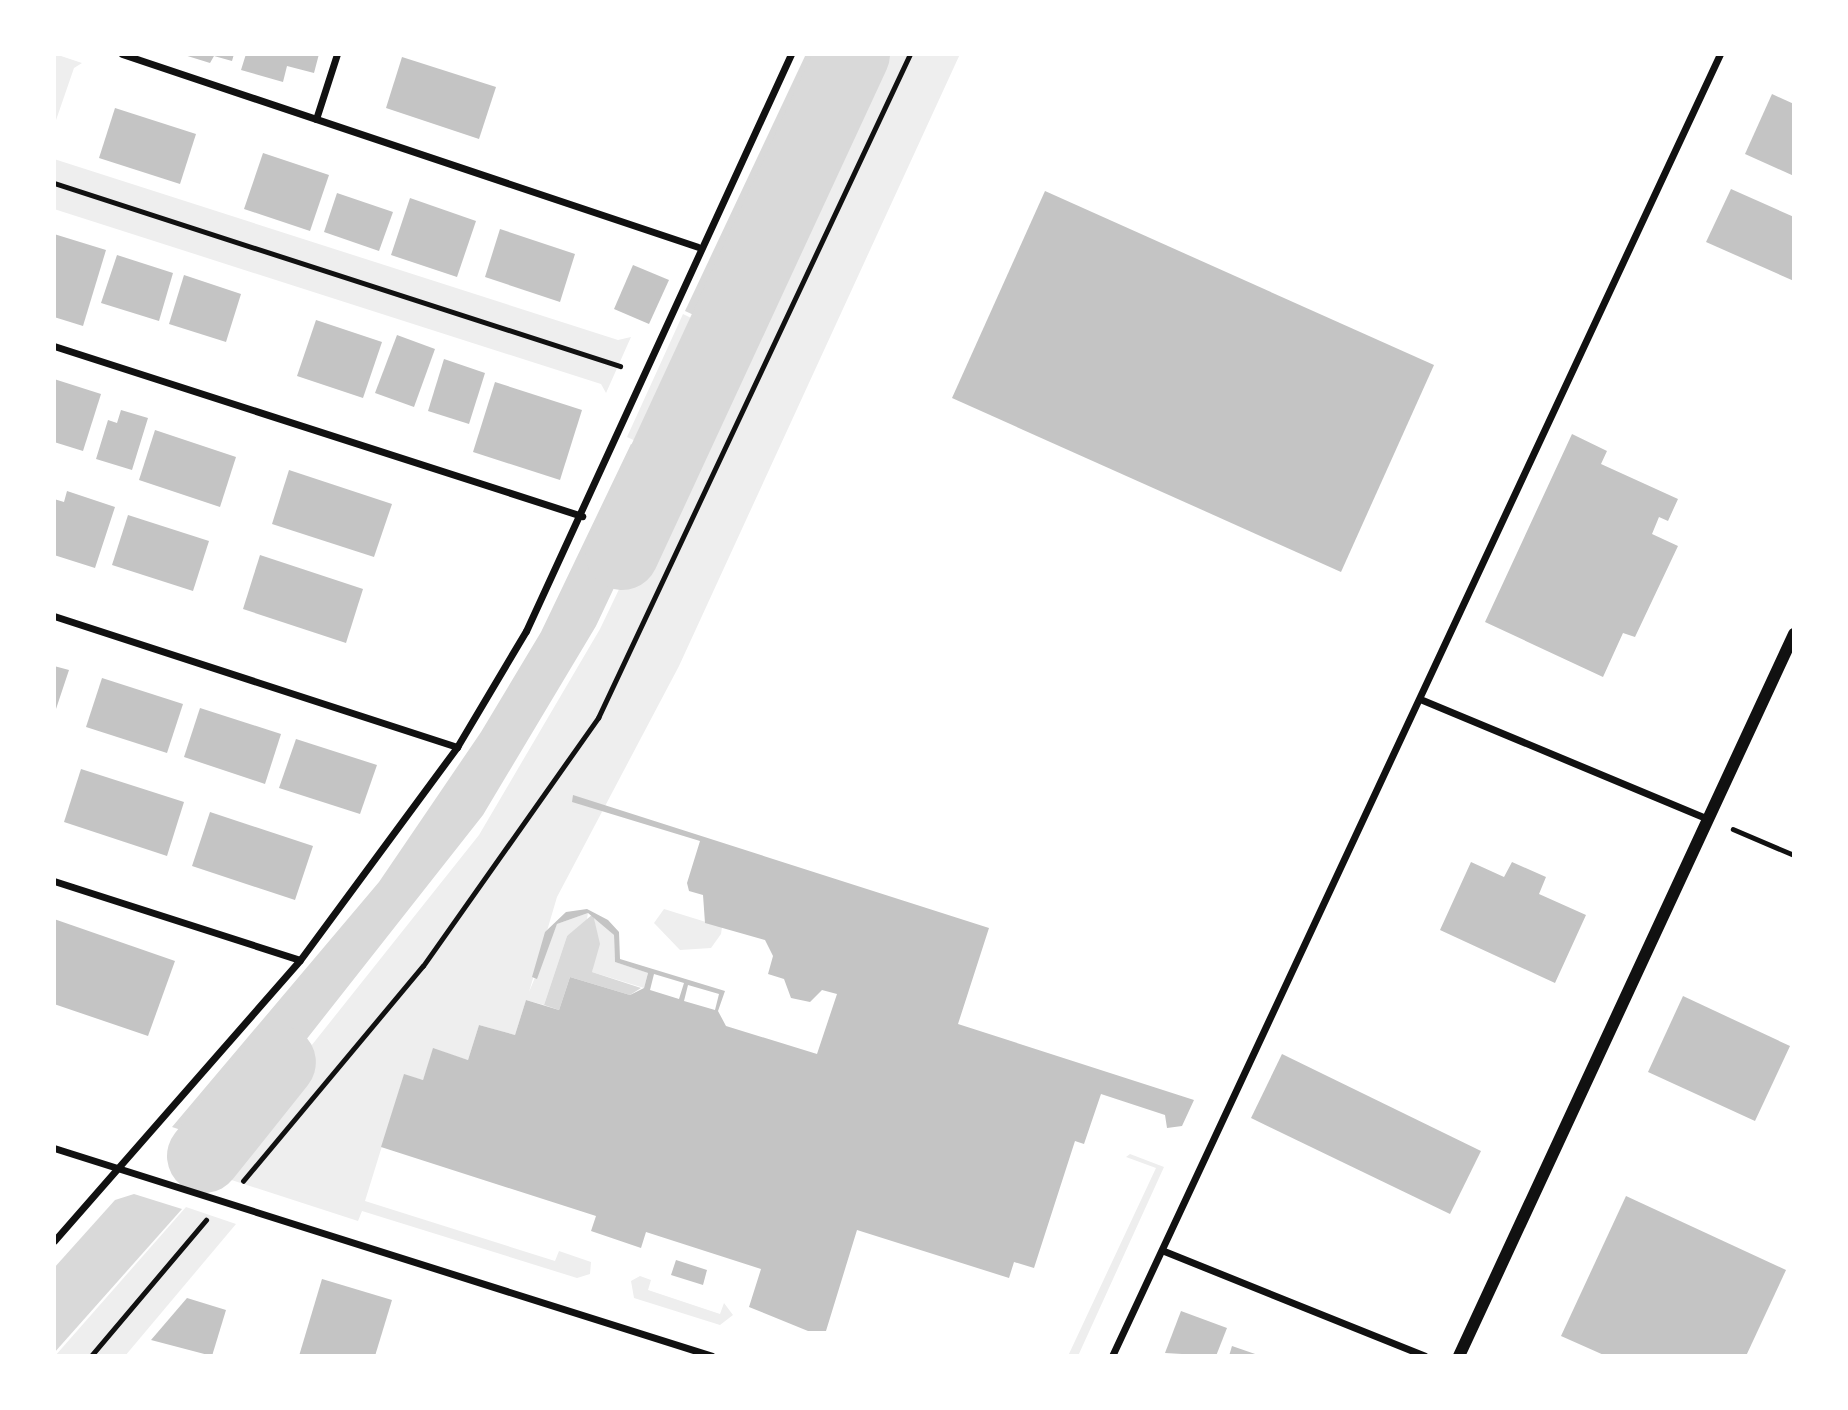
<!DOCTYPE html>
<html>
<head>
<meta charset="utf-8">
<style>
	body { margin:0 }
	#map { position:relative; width:1848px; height:1410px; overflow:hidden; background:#fff; font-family:Georgia,serif }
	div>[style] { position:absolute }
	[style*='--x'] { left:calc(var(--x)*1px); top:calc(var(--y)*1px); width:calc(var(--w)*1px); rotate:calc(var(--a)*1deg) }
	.green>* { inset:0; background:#eee }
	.water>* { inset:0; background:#d9d9d9 }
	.river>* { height:74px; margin:-37px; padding:0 37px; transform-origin:37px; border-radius:37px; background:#d9d9d9 }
	.building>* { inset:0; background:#c4c4c4 }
	.path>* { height:4.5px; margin:-2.25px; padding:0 2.25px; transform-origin:2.25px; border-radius:2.25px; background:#111 }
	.minor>* { height:7px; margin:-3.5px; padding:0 3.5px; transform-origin:3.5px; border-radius:3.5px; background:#111 }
	.tertiary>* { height:12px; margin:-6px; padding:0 6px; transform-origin:6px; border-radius:6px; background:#111 }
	span { translate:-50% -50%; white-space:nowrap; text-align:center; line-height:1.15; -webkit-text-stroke:6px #fff; paint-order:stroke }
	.frame { position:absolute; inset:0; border:56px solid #fff; pointer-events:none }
</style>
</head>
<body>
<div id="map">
	<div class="green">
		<i style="clip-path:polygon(55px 54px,82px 63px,74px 68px,54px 126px)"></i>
		<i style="clip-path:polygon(874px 54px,960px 54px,679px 666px,557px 897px,529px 992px,557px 924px,588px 913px,586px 925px,567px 936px,544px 1005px,526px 1000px,515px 1035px,479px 1025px,468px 1060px,434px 1049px,423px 1080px,404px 1075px,365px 1201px,555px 1261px,559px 1251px,591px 1262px,590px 1274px,577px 1278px,362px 1211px,358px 1221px,210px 1173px,479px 835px,600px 629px,680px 462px,627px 437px,683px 314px,742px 343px)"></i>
		<i style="clip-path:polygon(54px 159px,618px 340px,631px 337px,606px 393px,601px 384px,54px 209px)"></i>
		<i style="clip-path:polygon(664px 909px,722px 927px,721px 934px,711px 948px,680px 950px,654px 923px)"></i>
		<i style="clip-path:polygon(593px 914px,614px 935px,615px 962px,648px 973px,644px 988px,592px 972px,598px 939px)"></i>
		<i style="clip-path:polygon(1130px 1154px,1164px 1167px,1078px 1356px,1068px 1356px,1156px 1168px,1126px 1157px)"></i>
		<i style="clip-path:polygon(186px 1207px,236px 1224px,125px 1356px,55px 1356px)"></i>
		<i style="clip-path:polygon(640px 1276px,651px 1280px,648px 1290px,720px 1314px,724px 1303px,733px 1315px,720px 1325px,634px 1298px,631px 1281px)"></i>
	</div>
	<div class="water">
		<i style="clip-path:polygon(806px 54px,864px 54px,733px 333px,685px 311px)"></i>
		<i style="clip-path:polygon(631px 444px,673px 463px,596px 626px,483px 815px,224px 1144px,172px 1127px,379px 882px,481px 732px,541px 632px)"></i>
		<i style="clip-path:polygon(593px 914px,600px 944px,592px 972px,641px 988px,630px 995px,570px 977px,559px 1010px,544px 1005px,567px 936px)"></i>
		<i style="clip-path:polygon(134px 1194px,182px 1209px,54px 1353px,54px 1268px,115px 1200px)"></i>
	</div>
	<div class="river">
		<i style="--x:622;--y:553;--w:550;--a:-65.16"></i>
		<i style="--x:204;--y:1156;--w:120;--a:-51.4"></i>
	</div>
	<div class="building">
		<i style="clip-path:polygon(181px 54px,234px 54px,232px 61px,214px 56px,210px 63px)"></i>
		<i style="clip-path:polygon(246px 54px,319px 54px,314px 73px,287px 66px,283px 82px,241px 70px)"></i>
		<i style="clip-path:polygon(402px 57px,496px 87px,479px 139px,386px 108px)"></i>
		<i style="clip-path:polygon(1772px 94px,1794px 104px,1794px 176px,1745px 154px)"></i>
		<i style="clip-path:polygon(115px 108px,196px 134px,180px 184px,99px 158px)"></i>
		<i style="clip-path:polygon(263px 153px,329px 175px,310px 231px,244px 209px)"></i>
		<i style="clip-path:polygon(1731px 189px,1794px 217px,1794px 281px,1706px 242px)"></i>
		<i style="clip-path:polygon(1045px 191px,1434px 365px,1341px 572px,952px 398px)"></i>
		<i style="clip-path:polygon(337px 193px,393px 212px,379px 251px,324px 232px)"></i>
		<i style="clip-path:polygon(410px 198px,476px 221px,457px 277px,391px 255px)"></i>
		<i style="clip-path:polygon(500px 229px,575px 254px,560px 302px,485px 277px)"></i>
		<i style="clip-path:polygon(54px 234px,106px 250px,83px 326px,54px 317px)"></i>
		<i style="clip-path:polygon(117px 255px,173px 273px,159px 321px,101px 303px)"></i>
		<i style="clip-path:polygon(633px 265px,669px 280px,649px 324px,614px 309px)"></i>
		<i style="clip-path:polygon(184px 275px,241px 294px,226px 342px,169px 324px)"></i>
		<i style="clip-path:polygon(316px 320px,382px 342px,363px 398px,297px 376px)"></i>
		<i style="clip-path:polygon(397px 335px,435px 349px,414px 407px,375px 393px)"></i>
		<i style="clip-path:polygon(444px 359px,485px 373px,469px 424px,428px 411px)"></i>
		<i style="clip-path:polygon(54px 379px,101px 394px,83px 451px,54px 442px)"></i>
		<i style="clip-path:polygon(495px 382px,582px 410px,560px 480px,473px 452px)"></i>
		<i style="clip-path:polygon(121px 410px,148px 418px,132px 470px,96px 459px,108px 420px,117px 423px)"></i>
		<i style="clip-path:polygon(155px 430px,236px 457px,220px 507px,139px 480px)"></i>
		<i style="clip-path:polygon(1572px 434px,1607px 451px,1601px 464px,1678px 499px,1668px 521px,1659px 517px,1652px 534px,1678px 546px,1635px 637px,1623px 633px,1603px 677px,1485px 622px)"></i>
		<i style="clip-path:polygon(289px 470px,392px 504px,374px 557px,272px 524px)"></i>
		<i style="clip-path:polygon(67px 491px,115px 507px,95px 568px,54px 555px,54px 499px,64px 502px)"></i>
		<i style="clip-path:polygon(128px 515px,209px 541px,193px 591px,112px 565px)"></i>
		<i style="clip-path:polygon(260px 555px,363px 589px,346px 643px,243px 609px)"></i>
		<i style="clip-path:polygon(54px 666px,69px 670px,55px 712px,54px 712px)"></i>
		<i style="clip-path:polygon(102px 678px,183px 704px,167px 753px,86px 727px)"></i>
		<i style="clip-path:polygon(200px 708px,281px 734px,265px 784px,184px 757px)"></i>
		<i style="clip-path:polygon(296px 739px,377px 765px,360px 814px,279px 788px)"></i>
		<i style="clip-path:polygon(81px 769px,184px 802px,167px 856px,64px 822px)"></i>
		<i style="clip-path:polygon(evenodd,573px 795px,989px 928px,958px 1024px,1194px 1100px,1182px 1126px,1167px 1128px,1165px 1115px,1101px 1094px,1084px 1144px,1075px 1141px,1034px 1268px,1014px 1262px,1009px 1278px,857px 1230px,826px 1331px,808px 1331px,749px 1307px,761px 1269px,646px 1232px,641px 1248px,591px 1231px,596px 1216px,381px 1147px,404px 1074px,423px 1080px,433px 1048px,468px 1060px,479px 1025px,515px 1035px,526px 1000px,559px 1010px,570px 977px,630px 995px,644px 988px,648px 973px,615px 962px,614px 935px,588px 913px,557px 924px,537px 979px,532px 977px,545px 932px,566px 912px,587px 909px,608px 920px,619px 932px,620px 959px,725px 991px,718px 1011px,726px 1026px,817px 1054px,837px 994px,822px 990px,810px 1002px,791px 998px,784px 979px,768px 974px,773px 956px,765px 940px,705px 923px,703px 895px,689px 891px,687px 883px,700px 841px,572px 802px,573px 795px,654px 974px,684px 983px,679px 999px,650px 990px,654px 974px,573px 795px,688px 985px,719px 994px,715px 1010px,684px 1001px,688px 985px)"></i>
		<i style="clip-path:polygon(210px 812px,313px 846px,295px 900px,192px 866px)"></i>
		<i style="clip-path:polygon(1471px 862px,1504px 877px,1512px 862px,1546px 877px,1539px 894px,1586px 915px,1555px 983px,1440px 930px)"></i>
		<i style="clip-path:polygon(54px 919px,175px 961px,148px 1036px,54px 1004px)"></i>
		<i style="clip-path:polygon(1683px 996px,1790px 1046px,1755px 1121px,1648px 1072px)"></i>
		<i style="clip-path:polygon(1282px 1054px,1481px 1151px,1450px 1214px,1251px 1118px)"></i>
		<i style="clip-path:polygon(1626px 1196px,1786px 1270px,1746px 1356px,1606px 1356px,1561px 1336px)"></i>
		<i style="clip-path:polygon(676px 1260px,707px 1270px,703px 1285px,671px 1275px)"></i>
		<i style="clip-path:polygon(322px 1279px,392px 1300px,375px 1356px,299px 1356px)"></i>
		<i style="clip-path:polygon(187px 1298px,226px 1310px,212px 1356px,151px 1340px)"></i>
		<i style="clip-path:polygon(1181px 1311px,1227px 1328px,1216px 1356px,1165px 1353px)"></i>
		<i style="clip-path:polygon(1232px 1346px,1258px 1355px,1258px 1356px,1229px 1356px)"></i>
	</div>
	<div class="path">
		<i style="--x:54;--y:183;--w:595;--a:17.92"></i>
		<i style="--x:1733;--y:829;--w:66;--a:23.1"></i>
		<i style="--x:243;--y:1181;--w:280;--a:-50.1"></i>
		<i style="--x:423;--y:966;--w:304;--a:-54.8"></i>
		<i style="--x:598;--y:718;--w:734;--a:-64.83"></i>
		<i style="--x:91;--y:1356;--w:178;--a:-49.8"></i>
	</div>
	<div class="minor">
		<i style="--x:122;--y:54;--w:607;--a:18.52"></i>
		<i style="--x:316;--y:119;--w:68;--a:-72.1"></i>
		<i style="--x:54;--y:346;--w:555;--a:17.85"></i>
		<i style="--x:54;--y:616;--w:424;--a:18"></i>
		<i style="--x:1420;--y:699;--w:312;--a:22.6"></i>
		<i style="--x:54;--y:881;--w:258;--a:17.8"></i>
		<i style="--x:54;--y:1148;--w:690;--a:17.54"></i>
		<i style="--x:54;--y:1241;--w:373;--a:-48.8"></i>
		<i style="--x:300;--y:960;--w:265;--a:-53.6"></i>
		<i style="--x:457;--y:747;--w:135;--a:-59.3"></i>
		<i style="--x:526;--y:631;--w:635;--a:-65.33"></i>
		<i style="--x:1164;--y:1251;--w:281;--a:21.9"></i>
		<i style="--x:1112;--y:1356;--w:1437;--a:-64.97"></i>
	</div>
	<div class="tertiary">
		<i style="--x:1459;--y:1356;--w:796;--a:-65.11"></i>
	</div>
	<div class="frame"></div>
</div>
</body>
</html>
